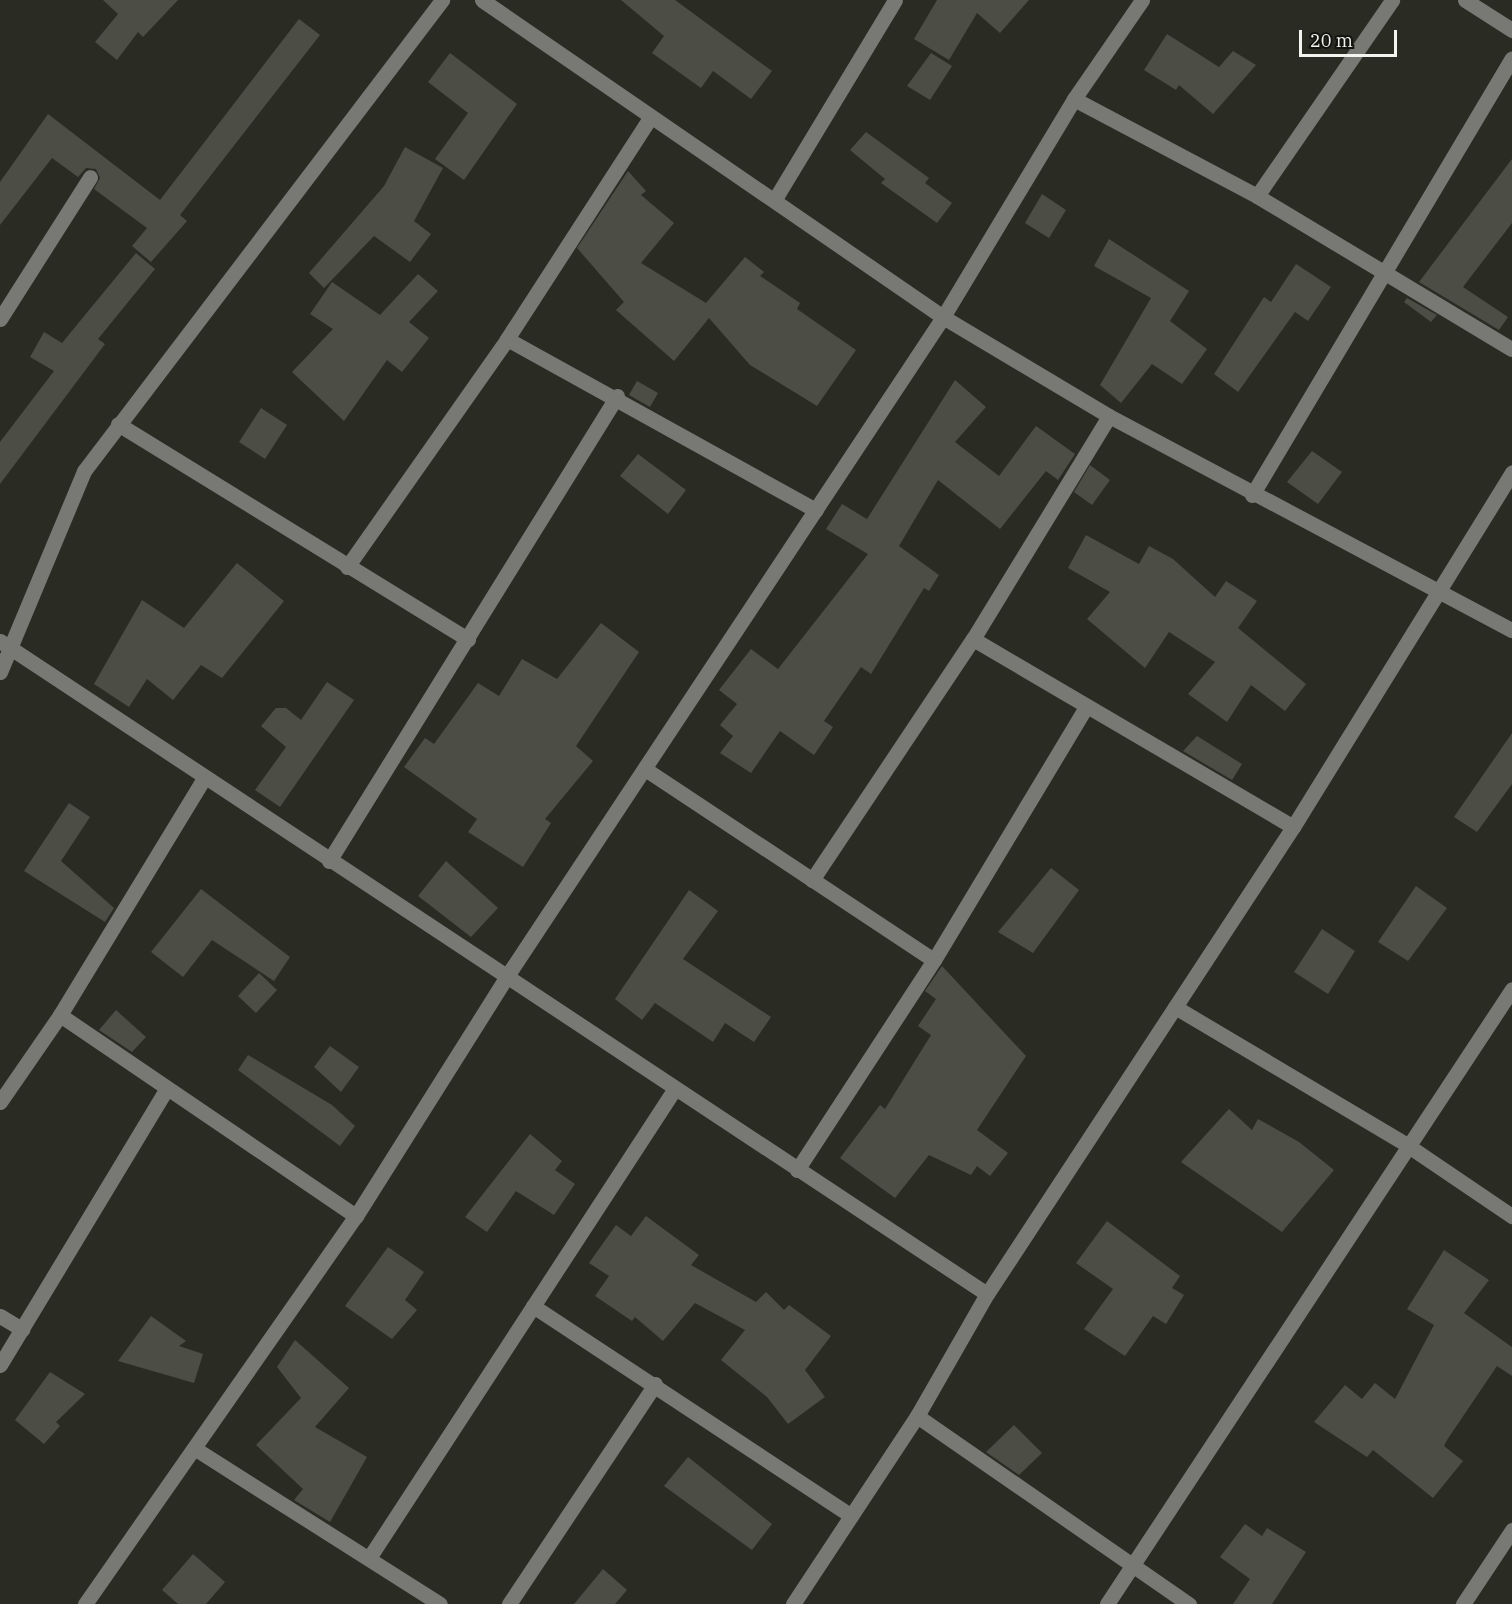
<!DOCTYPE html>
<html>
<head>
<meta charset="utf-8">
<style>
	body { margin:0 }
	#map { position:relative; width:1512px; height:1604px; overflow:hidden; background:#2a2c24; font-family:"IBM Plex Serif",serif }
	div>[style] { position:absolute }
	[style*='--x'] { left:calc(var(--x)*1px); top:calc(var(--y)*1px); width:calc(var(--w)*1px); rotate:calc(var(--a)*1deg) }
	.building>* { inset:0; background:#4c4d45 }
	.minor>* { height:15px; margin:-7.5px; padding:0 7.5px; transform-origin:7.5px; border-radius:7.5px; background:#787975 }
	span { translate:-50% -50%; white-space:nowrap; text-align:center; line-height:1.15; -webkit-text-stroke:4.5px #131410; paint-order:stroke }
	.scale { position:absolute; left:1299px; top:30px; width:98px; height:27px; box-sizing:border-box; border:3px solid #f3f4ef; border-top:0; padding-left:8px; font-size:18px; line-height:21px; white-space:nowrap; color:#f3f4ef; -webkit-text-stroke:4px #131410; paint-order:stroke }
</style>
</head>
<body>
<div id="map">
	<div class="building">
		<i style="clip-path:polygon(103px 0,178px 0,143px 37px,138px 32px,117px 60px,95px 42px,118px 14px)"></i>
		<i style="clip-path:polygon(621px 0,675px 0,772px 71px,751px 99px,713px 71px,701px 88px,652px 53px,664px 36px)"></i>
		<i style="clip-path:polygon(937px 0,1029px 0,1000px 33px,977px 13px,949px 60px,914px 39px)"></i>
		<i style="clip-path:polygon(299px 19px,320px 35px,180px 215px,187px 221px,151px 262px,132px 246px,147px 228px,94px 189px,100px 178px,96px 169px,86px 168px,78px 177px,52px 158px,0 225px,0 182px,48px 114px,160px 200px)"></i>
		<i style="clip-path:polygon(1167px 34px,1219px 67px,1233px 51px,1256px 65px,1213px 114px,1179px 85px,1176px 90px,1144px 70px)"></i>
		<i style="clip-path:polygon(450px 53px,517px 104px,464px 180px,435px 159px,468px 113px,428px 82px)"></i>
		<i style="clip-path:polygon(931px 53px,952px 66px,930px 100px,907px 86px)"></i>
		<i style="clip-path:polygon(866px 132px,929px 178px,925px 183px,952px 203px,937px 223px,881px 183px,885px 179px,850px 150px)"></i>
		<i style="clip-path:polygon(405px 147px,443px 168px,414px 221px,431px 234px,410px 262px,374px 236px,324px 288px,309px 273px,384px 186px)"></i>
		<i style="clip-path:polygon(1512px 159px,1512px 223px,1463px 287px,1508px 317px,1499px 330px,1419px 282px)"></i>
		<i style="clip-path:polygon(628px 171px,646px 191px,641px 195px,674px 223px,641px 263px,706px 303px,745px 257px,764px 272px,760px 276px,800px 303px,797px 309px,856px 350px,817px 406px,750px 365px,709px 318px,674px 361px,616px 310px,624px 302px,577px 248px)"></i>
		<i style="clip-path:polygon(1042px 194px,1066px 210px,1049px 238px,1025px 223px)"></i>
		<i style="clip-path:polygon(1109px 239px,1189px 291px,1170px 321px,1207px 349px,1182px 384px,1152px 364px,1121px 403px,1100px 385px,1151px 298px,1094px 266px)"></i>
		<i style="clip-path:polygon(136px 253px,155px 269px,98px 339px,105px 344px,0 484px,0 442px,54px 371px,30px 357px,44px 332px,62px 343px)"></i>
		<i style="clip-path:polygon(1296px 264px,1331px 287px,1308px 321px,1295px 312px,1238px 392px,1214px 374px,1264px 297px,1271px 302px)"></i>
		<i style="clip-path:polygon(418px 274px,438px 291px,409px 322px,429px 338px,402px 372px,387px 360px,344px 421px,292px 372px,333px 329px,310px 314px,332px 282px,380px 315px)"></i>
		<i style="clip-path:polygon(1407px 298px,1437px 315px,1431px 322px,1404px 302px)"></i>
		<i style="clip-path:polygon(955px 380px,986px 407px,955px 442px,999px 476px,1036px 426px,1075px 454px,1058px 480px,1046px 471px,1000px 529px,938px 480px,899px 546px,939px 575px,929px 591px,924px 588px,871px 674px,861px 667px,824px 721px,833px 727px,814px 755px,780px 731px,751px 773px,720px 753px,733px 736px,720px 725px,737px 704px,719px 690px,751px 649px,778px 669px,868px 554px,826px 529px,842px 504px,867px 519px)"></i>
		<i style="clip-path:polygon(637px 381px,658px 393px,650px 407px,629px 395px)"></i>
		<i style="clip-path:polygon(261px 408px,287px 425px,265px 459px,239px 442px)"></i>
		<i style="clip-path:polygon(1312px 451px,1342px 472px,1318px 504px,1287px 482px)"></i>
		<i style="clip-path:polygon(638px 454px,686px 490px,668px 514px,620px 476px)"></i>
		<i style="clip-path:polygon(1090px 465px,1110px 480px,1092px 505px,1074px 492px)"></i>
		<i style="clip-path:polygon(1086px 535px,1139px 564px,1149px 546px,1173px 559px,1215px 597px,1226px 581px,1257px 601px,1238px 628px,1306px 684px,1285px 711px,1251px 685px,1227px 722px,1188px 694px,1215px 662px,1169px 632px,1145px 668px,1087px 619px,1110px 592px,1068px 568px)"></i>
		<i style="clip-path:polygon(237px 563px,284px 601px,222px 678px,201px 665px,173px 700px,147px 679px,129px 707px,94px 684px,142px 600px,184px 628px)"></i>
		<i style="clip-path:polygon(601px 623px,639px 652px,576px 746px,593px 761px,545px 819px,551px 823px,523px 867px,468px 832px,477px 819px,404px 767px,425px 738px,434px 744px,478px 683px,499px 696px,522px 659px,557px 679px)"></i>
		<i style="clip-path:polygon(327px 682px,354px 700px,280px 807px,255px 790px,286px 747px,261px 726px,276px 708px,286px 708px,301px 720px)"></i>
		<i style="clip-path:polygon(1512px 733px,1512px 784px,1477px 832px,1454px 817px)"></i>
		<i style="clip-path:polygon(1197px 736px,1242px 764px,1232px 780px,1183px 751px)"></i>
		<i style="clip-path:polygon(69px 803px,90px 817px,61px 861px,114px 908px,105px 922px,24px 871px)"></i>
		<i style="clip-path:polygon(446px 861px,498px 908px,471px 937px,418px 896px)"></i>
		<i style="clip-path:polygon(1051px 868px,1079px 890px,1033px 953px,998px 932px)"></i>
		<i style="clip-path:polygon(1416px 886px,1447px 908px,1408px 961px,1378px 942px)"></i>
		<i style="clip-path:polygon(201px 889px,290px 957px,274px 981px,212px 940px,183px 977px,151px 952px)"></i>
		<i style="clip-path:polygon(689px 890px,718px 911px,683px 959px,771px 1017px,754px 1042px,725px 1023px,713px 1042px,655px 1003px,642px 1020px,615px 999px)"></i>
		<i style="clip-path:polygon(1322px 929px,1355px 951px,1328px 994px,1294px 972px)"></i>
		<i style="clip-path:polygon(942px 966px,1026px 1056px,977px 1130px,1008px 1153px,990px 1176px,977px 1166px,971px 1175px,929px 1155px,895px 1198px,840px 1158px,880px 1105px,885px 1109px,931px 1035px,918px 1026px,936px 999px,925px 991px)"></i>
		<i style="clip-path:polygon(259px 973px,277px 990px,256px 1013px,238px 996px)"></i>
		<i style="clip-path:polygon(116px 1010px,146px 1037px,132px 1052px,99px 1030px)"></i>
		<i style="clip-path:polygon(330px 1046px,359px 1067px,341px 1092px,314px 1067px)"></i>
		<i style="clip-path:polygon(248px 1055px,332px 1105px,355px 1126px,340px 1146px,238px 1070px)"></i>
		<i style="clip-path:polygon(1229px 1109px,1252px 1130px,1258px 1119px,1299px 1142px,1334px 1170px,1282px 1232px,1181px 1162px)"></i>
		<i style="clip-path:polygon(530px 1134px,562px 1161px,555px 1170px,575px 1184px,554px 1215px,516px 1191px,487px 1232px,465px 1217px)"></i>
		<i style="clip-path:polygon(646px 1216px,699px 1255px,691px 1265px,756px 1302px,766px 1292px,784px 1310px,789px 1305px,831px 1336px,805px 1370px,825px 1397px,788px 1424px,767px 1397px,721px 1360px,745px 1330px,695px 1303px,663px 1341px,635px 1317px,632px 1321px,595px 1296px,609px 1276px,589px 1263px,616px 1225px,631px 1236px)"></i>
		<i style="clip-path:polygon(1107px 1221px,1180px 1276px,1172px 1288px,1184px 1295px,1166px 1324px,1153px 1316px,1125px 1356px,1084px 1329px,1113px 1289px,1076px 1263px)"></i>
		<i style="clip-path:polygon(388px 1247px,424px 1272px,405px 1300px,417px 1310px,392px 1339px,345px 1306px)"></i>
		<i style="clip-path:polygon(1444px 1250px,1489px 1280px,1464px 1313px,1512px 1347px,1512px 1376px,1497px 1366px,1447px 1440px,1444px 1446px,1463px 1461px,1433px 1498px,1373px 1450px,1367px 1457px,1314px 1422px,1345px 1385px,1362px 1399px,1375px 1383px,1395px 1399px,1434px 1325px,1407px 1309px)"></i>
		<i style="clip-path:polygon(151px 1316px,186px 1341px,179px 1346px,203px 1354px,194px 1383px,118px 1361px)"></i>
		<i style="clip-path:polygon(295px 1340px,349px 1388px,315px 1427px,367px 1457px,330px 1522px,294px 1500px,303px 1489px,256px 1445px,301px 1398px,277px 1367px)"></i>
		<i style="clip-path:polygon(50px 1372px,85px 1394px,56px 1422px,60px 1426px,44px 1444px,15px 1420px)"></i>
		<i style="clip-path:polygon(1014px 1425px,1042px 1453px,1019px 1475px,986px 1452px)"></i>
		<i style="clip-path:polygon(688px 1457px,772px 1524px,752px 1550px,664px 1486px)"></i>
		<i style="clip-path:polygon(1245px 1524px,1262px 1536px,1267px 1528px,1306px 1552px,1272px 1604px,1233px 1604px,1250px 1579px,1220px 1557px)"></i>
		<i style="clip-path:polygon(193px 1554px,225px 1582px,206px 1604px,178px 1604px,162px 1590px)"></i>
		<i style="clip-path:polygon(603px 1569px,627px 1590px,615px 1604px,574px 1604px)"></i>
	</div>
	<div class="minor">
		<i style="--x:482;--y:0;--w:559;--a:34.51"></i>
		<i style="--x:943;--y:317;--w:193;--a:30.8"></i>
		<i style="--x:1109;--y:416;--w:456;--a:28"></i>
		<i style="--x:1465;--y:0;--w:56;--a:32.6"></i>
		<i style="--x:1074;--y:99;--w:207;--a:27.9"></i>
		<i style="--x:1257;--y:196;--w:297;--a:31"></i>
		<i style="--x:1257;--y:196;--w:238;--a:-55.4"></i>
		<i style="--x:775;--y:199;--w:232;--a:-58.9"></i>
		<i style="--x:0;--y:319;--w:168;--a:-57.6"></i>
		<i style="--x:507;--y:339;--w:353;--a:29"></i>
		<i style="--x:118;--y:424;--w:411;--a:31.6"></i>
		<i style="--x:1252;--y:495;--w:508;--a:-59.25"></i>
		<i style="--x:347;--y:567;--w:279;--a:-54.9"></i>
		<i style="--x:507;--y:339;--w:263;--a:-57.1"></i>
		<i style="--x:973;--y:639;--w:371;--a:30.4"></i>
		<i style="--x:0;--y:641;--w:1183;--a:33.49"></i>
		<i style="--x:0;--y:672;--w:218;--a:-67.3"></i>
		<i style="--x:84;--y:471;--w:592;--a:-52.76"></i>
		<i style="--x:645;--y:769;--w:346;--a:33.5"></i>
		<i style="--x:329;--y:861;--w:547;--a:-58.23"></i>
		<i style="--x:812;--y:880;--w:290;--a:-56.3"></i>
		<i style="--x:973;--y:639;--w:261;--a:-58.6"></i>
		<i style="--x:1175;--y:1007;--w:270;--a:30.7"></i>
		<i style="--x:1407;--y:1145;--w:127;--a:34.1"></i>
		<i style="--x:60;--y:1015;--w:358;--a:34.2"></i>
		<i style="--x:0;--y:1102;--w:106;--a:-55.4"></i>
		<i style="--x:60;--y:1015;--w:277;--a:-58.7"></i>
		<i style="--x:797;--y:1170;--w:251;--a:-56.9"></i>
		<i style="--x:934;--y:960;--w:295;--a:-59"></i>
		<i style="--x:533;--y:1306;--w:381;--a:33.4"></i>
		<i style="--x:0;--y:1316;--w:26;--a:31"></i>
		<i style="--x:0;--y:1365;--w:323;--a:-58.9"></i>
		<i style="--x:917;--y:1416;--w:331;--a:34.7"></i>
		<i style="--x:194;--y:1448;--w:291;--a:32.4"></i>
		<i style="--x:369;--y:1558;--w:559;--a:-56.91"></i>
		<i style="--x:85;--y:1604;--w:473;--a:-55.1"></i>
		<i style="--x:356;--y:1216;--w:280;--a:-57.8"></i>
		<i style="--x:505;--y:979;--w:794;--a:-56.51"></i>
		<i style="--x:943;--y:317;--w:254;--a:-59"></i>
		<i style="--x:1074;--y:99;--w:120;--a:-55.5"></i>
		<i style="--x:509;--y:1604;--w:264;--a:-56.4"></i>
		<i style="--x:793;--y:1604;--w:225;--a:-56.6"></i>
		<i style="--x:917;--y:1416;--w:141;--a:-60.2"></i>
		<i style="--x:987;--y:1294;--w:558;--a:-56.77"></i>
		<i style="--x:1293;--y:827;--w:417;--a:-58.3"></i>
		<i style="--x:1107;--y:1604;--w:736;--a:-56.63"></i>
		<i style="--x:1463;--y:1604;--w:89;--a:-56.5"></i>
	</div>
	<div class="scale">20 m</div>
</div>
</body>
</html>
